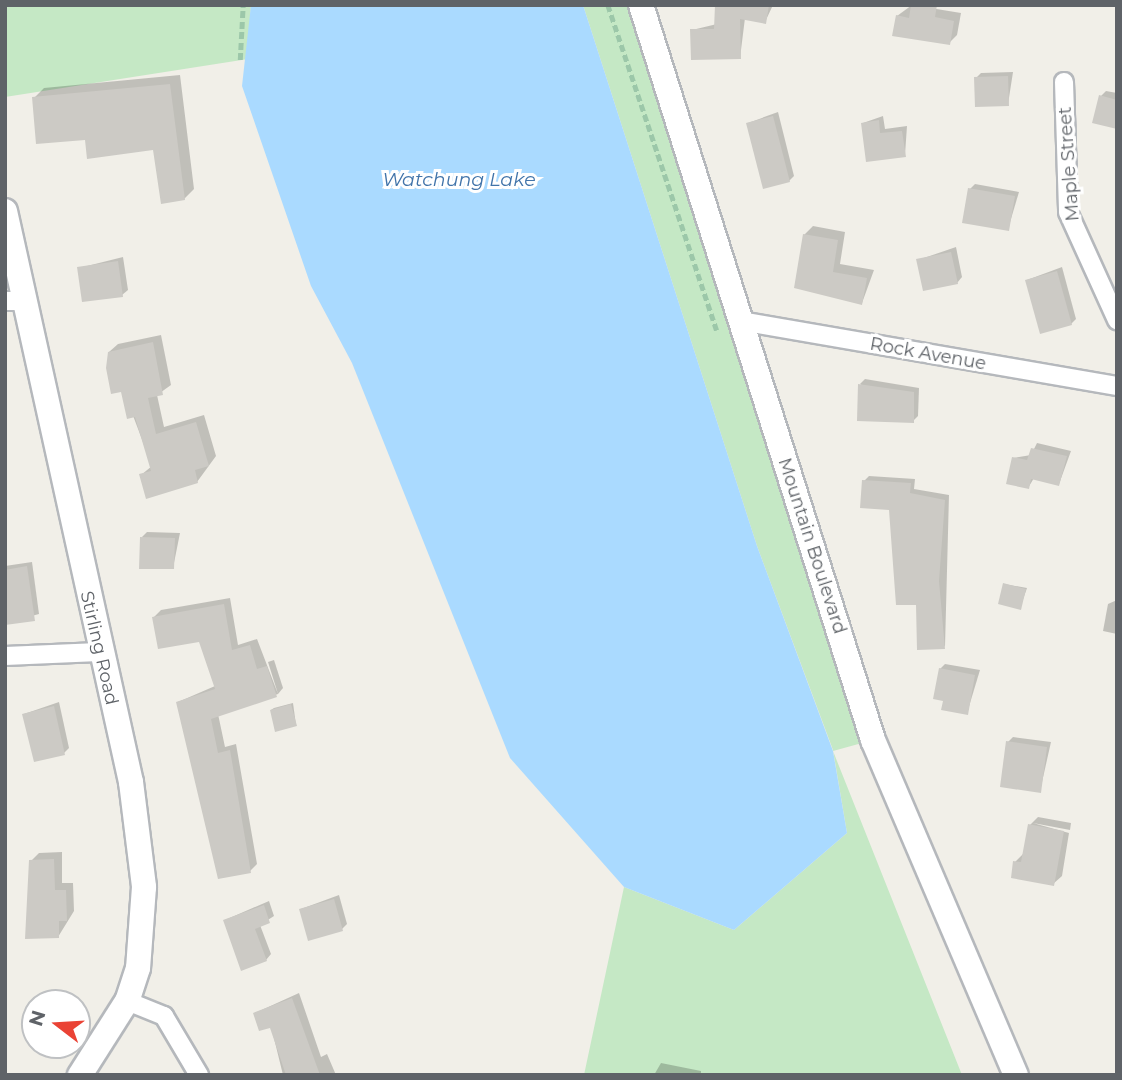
<!DOCTYPE html>
<html>
<head>
<meta charset="utf-8">
<style>
	body { margin:0 }
	#map { position:relative; width:1122px; height:1080px; overflow:hidden; background:#f1efe8; font-family:Montserrat,sans-serif }
	div>[style] { position:absolute }
	[style*='--x'] { left:calc(var(--x)*1px); top:calc(var(--y)*1px); width:calc(var(--w)*1px); rotate:calc(var(--a)*1deg) }
	.green>* { inset:0; background:#c5e8c5 }
	.water>* { inset:0; background:#aadaff }
	.shadow>* { inset:0; background:#0003 }
	.building>* { inset:0; background:#cccac5 }
	.path>* { height:4.5px; margin-top:-2.25px; transform-origin:0; background:repeating-linear-gradient(90deg,#9cc7a9 0 7px,transparent 0 10.5px) }
	.roads { filter:drop-shadow(2px 0 #b5b8bc) drop-shadow(-2px 0 #b5b8bc) drop-shadow(0 2px #b5b8bc) drop-shadow(0 -2px #b5b8bc) }
	.street>* { height:18px; margin:-9px; padding:0 9px; transform-origin:9px; border-radius:9px; background:#fff }
	.secondary>* { height:24px; margin:-12px; padding:0 12px; transform-origin:12px; border-radius:12px; background:#fff }
	span { translate:-50% -50%; white-space:nowrap; text-align:center; line-height:1.15; -webkit-text-stroke:6px #fff; paint-order:stroke }
	.street-label { font-size:18px; color:#5f6368 }
	.water-label { font-size:19px; color:#4174aa; font-style:italic }
	.frame { position:absolute; inset:0; border:7px solid #5f6368; pointer-events:none }
	.north { position:absolute; left:21px; top:989px; width:70px; height:70px; box-sizing:border-box; background:#fff; border:2px solid #bfc1c3; border-radius:50%; rotate:287deg; font-size:19px; font-weight:700; line-height:28px; text-align:center; color:#5f6368 }
	.north::after { content:''; display:block; margin:auto; width:24px; height:32px; background:#ea4335; clip-path:polygon(50% 0,100% 100%,50% 72%,0 100%) }
</style>
</head>
<body>
<div id="map">
	<div class="green">
		<i style="clip-path:polygon(5px 5px,251px 5px,248px 59px,5px 97px)"></i>
		<i style="clip-path:polygon(583px 5px,641px 5px,873px 740px,833px 751px,962px 1075px,584px 1075px,624px 887px,734px 930px,847px 833px,833px 750px,757px 546px)"></i>
	</div>
	<div class="water">
		<i style="clip-path:polygon(251px 5px,583px 5px,757px 546px,833px 751px,847px 833px,734px 930px,624px 887px,510px 758px,352px 363px,311px 286px,242px 86px)"></i>
	</div>
	<div class="shadow">
		<i style="clip-path:polygon(720px 5px,773px 5px,765px 22px,745px 18px,740px 58px,692px 30px,717px 24px)"></i>
		<i style="clip-path:polygon(912px 5px,961px 13px,957px 35px,949px 43px,897px 16px)"></i>
		<i style="clip-path:polygon(1013px 72px,1008px 104px,976px 78px,981px 73px)"></i>
		<i style="clip-path:polygon(180px 75px,194px 189px,184px 199px,155px 149px,86px 138px,34px 98px,44px 88px)"></i>
		<i style="clip-path:polygon(1106px 91px,1117px 93px,1117px 127px,1101px 96px)"></i>
		<i style="clip-path:polygon(778px 112px,794px 176px,789px 181px,748px 123px)"></i>
		<i style="clip-path:polygon(883px 116px,885px 129px,907px 126px,905px 155px,863px 123px)"></i>
		<i style="clip-path:polygon(975px 184px,1019px 192px,1008px 229px,970px 189px)"></i>
		<i style="clip-path:polygon(813px 226px,845px 232px,840px 264px,874px 270px,862px 303px,796px 286px,804px 235px)"></i>
		<i style="clip-path:polygon(956px 247px,962px 277px,957px 283px,918px 260px)"></i>
		<i style="clip-path:polygon(123px 257px,128px 290px,122px 295px,79px 268px)"></i>
		<i style="clip-path:polygon(1062px 267px,1076px 319px,1071px 324px,1027px 280px)"></i>
		<i style="clip-path:polygon(161px 335px,171px 385px,157px 395px,164px 427px,204px 415px,216px 456px,197px 482px,141px 475px,152px 466px,109px 352px,118px 344px)"></i>
		<i style="clip-path:polygon(865px 379px,919px 388px,918px 416px,913px 421px,860px 384px)"></i>
		<i style="clip-path:polygon(1037px 443px,1071px 451px,1059px 484px,1034px 478px,1028px 488px,1013px 458px,1031px 455px)"></i>
		<i style="clip-path:polygon(869px 476px,915px 479px,914px 489px,949px 495px,945px 647px,918px 603px,891px 508px,864px 481px)"></i>
		<i style="clip-path:polygon(147px 532px,180px 533px,173px 568px,142px 537px)"></i>
		<i style="clip-path:polygon(32px 562px,39px 614px,6px 623px,5px 566px)"></i>
		<i style="clip-path:polygon(1004px 584px,1027px 588px,1020px 608px)"></i>
		<i style="clip-path:polygon(230px 598px,238px 645px,257px 639px,278px 694px,218px 714px,225px 747px,236px 744px,257px 864px,250px 871px,178px 702px,215px 686px,200px 640px,154px 617px,161px 610px)"></i>
		<i style="clip-path:polygon(1117px 600px,1117px 634px,1103px 631px,1108px 604px)"></i>
		<i style="clip-path:polygon(274px 660px,283px 688px,278px 694px,268px 662px)"></i>
		<i style="clip-path:polygon(945px 664px,980px 670px,967px 713px,945px 700px,940px 669px)"></i>
		<i style="clip-path:polygon(59px 702px,69px 748px,64px 753px,24px 714px)"></i>
		<i style="clip-path:polygon(293px 703px,296px 725px,271px 710px,274px 708px)"></i>
		<i style="clip-path:polygon(1013px 737px,1051px 742px,1040px 791px,1008px 742px)"></i>
		<i style="clip-path:polygon(1038px 817px,1071px 823px,1070px 830px,1033px 823px,1069px 833px,1062px 876px,1053px 884px,1015px 862px,1023px 854px,1030px 825px)"></i>
		<i style="clip-path:polygon(62px 852px,62px 883px,73px 883px,74px 911px,58px 937px,31px 861px,39px 853px)"></i>
		<i style="clip-path:polygon(339px 895px,347px 924px,342px 929px,301px 909px)"></i>
		<i style="clip-path:polygon(269px 901px,274px 916px,260px 925px,271px 954px,266px 960px,225px 920px)"></i>
		<i style="clip-path:polygon(299px 993px,321px 1057px,327px 1054px,336px 1075px,283px 1075px,271px 1026px,255px 1013px)"></i>
		<i style="clip-path:polygon(661px 1063px,701px 1071px,701px 1075px,654px 1075px)"></i>
	</div>
	<div class="building">
		<i style="clip-path:polygon(715px 5px,769px 5px,766px 24px,740px 19px,741px 59px,691px 60px,690px 29px,714px 29px)"></i>
		<i style="clip-path:polygon(911px 5px,937px 5px,935px 17px,954px 21px,950px 45px,892px 36px,896px 15px,909px 18px)"></i>
		<i style="clip-path:polygon(1008px 76px,1009px 106px,975px 107px,974px 77px)"></i>
		<i style="clip-path:polygon(170px 84px,185px 200px,161px 204px,153px 150px,87px 159px,85px 140px,36px 144px,32px 97px)"></i>
		<i style="clip-path:polygon(1099px 95px,1117px 100px,1117px 129px,1092px 123px)"></i>
		<i style="clip-path:polygon(773px 116px,790px 182px,763px 189px,746px 123px)"></i>
		<i style="clip-path:polygon(879px 120px,880px 133px,902px 131px,906px 157px,866px 162px,861px 123px)"></i>
		<i style="clip-path:polygon(968px 188px,1015px 196px,1009px 231px,962px 223px)"></i>
		<i style="clip-path:polygon(803px 234px,838px 240px,833px 272px,867px 278px,862px 305px,794px 288px)"></i>
		<i style="clip-path:polygon(951px 252px,958px 284px,923px 291px,916px 259px)"></i>
		<i style="clip-path:polygon(118px 261px,123px 297px,82px 302px,77px 267px)"></i>
		<i style="clip-path:polygon(1057px 271px,1072px 325px,1040px 334px,1025px 280px)"></i>
		<i style="clip-path:polygon(153px 342px,163px 395px,148px 398px,156px 434px,196px 422px,209px 466px,195px 470px,198px 483px,146px 499px,139px 474px,151px 471px,135px 417px,127px 419px,121px 392px,111px 394px,106px 368px,108px 352px)"></i>
		<i style="clip-path:polygon(858px 384px,914px 392px,914px 423px,857px 421px)"></i>
		<i style="clip-path:polygon(1031px 448px,1067px 456px,1059px 486px,1031px 479px,1029px 489px,1006px 484px,1012px 457px,1027px 460px)"></i>
		<i style="clip-path:polygon(862px 480px,911px 483px,910px 493px,945px 500px,939px 581px,945px 649px,917px 650px,916px 605px,896px 605px,889px 510px,860px 508px)"></i>
		<i style="clip-path:polygon(140px 537px,175px 538px,174px 569px,139px 569px)"></i>
		<i style="clip-path:polygon(27px 566px,35px 621px,5px 625px,5px 570px)"></i>
		<i style="clip-path:polygon(1003px 583px,1026px 589px,1021px 610px,998px 604px)"></i>
		<i style="clip-path:polygon(224px 604px,232px 650px,250px 645px,257px 669px,267px 666px,277px 697px,211px 719px,218px 753px,230px 750px,251px 873px,218px 879px,176px 702px,215px 689px,199px 642px,158px 649px,152px 617px)"></i>
		<i style="clip-path:polygon(939px 668px,975px 675px,968px 715px,941px 710px,943px 701px,933px 699px)"></i>
		<i style="clip-path:polygon(291px 704px,297px 726px,275px 732px,270px 710px)"></i>
		<i style="clip-path:polygon(54px 706px,65px 755px,34px 762px,22px 714px)"></i>
		<i style="clip-path:polygon(1006px 741px,1047px 747px,1041px 793px,1000px 787px)"></i>
		<i style="clip-path:polygon(1028px 824px,1064px 831px,1054px 886px,1011px 878px,1013px 861px,1021px 862px)"></i>
		<i style="clip-path:polygon(54px 859px,55px 890px,66px 890px,67px 921px,59px 921px,59px 938px,25px 939px,29px 860px)"></i>
		<i style="clip-path:polygon(334px 899px,343px 931px,308px 941px,299px 909px)"></i>
		<i style="clip-path:polygon(264px 905px,270px 923px,255px 929px,267px 961px,241px 971px,223px 920px)"></i>
		<i style="clip-path:polygon(292px 998px,320px 1075px,286px 1075px,270px 1028px,259px 1031px,253px 1013px)"></i>
	</div>
	<div class="path">
		<i style="--x:608;--y:5;--w:343;--a:71.5"></i>
		<i style="--x:240;--y:60;--w:55;--a:-86.9"></i>
	</div>
	<div class="roads">
		<div class="street">
			<i style="--x:1064;--y:82;--w:130;--a:88.2"></i>
			<i style="--x:1068;--y:212;--w:119;--a:65.6"></i>
			<i style="--x:5;--y:301;--w:17;--a:0"></i>
			<i style="--x:740;--y:321;--w:383;--a:9.8"></i>
			<i style="--x:5;--y:656;--w:94;--a:-2.4"></i>
			<i style="--x:127;--y:1001;--w:40;--a:22"></i>
			<i style="--x:164;--y:1016;--w:69;--a:59.3"></i>
		</div>
		<div class="secondary">
			<i style="--x:641;--y:5;--w:771;--a:72.48"></i>
			<i style="--x:873;--y:740;--w:364;--a:66.9"></i>
			<i style="--x:5;--y:211;--w:585;--a:77.56"></i>
			<i style="--x:131;--y:782;--w:106;--a:82.9"></i>
			<i style="--x:144;--y:887;--w:81;--a:94.2"></i>
			<i style="--x:138;--y:968;--w:35;--a:108"></i>
			<i style="--x:127;--y:1001;--w:88;--a:122.4"></i>
		</div>
	</div>
	<div class="street-label">
		<span style="left:1069px;top:164px;rotate:-94deg">Maple Street</span>
		<span style="left:928px;top:354px;rotate:10deg">Rock Avenue</span>
		<span style="left:812px;top:546px;rotate:72deg">Mountain Boulevard</span>
		<span style="left:99px;top:648px;rotate:77deg">Stirling Road</span>
	</div>
	<div class="water-label">
		<span style="left:459px;top:180px">Watchung Lake</span>
	</div>
	<div class="frame"></div>
	<div class="north">N</div>
</div>
</body>
</html>
